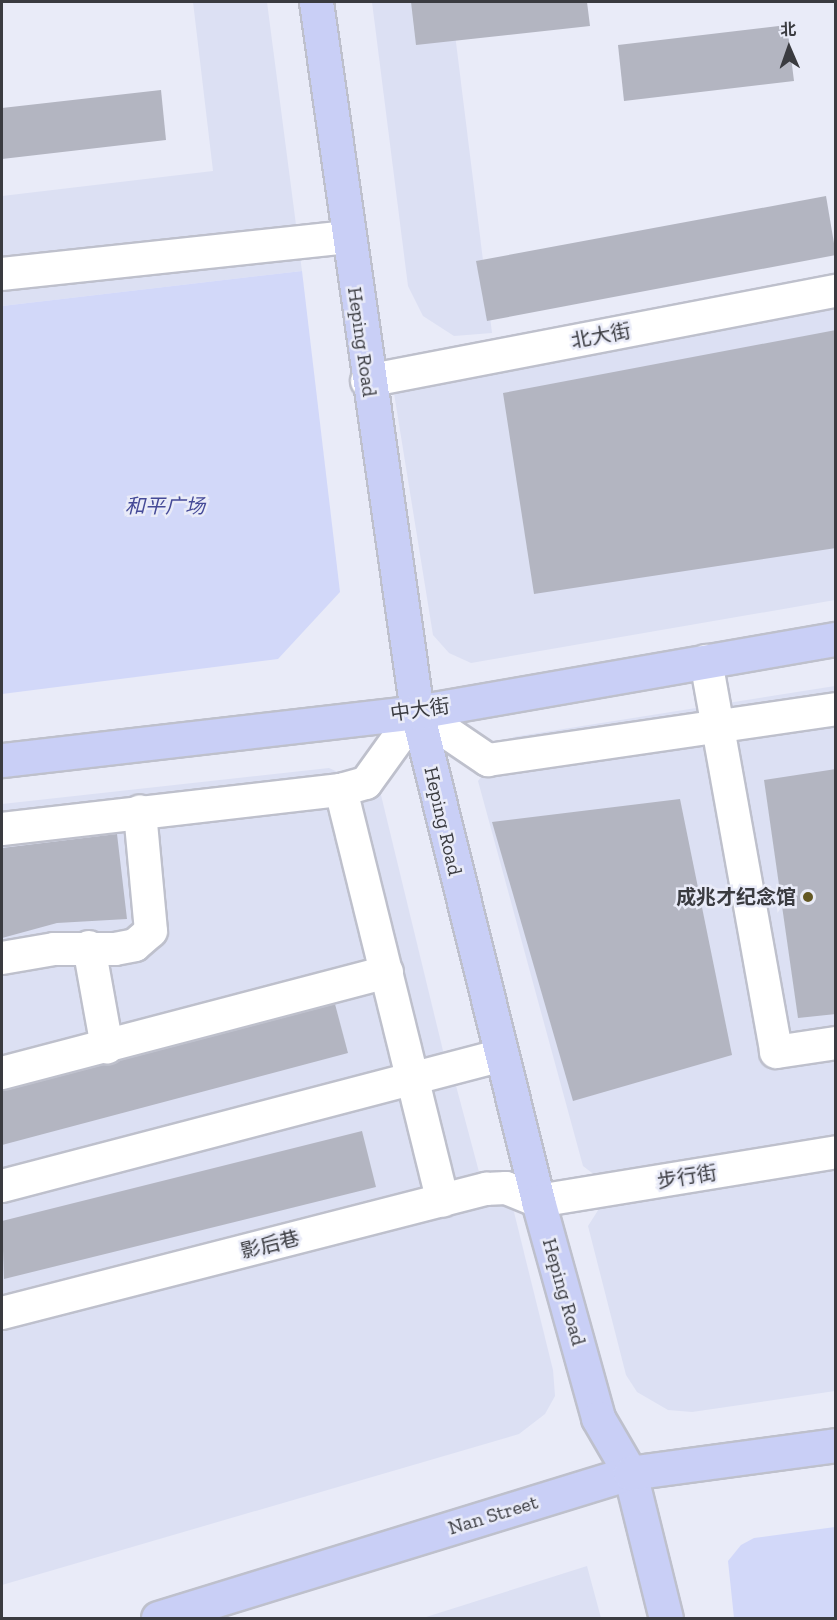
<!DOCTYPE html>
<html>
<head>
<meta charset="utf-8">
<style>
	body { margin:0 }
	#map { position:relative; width:837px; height:1620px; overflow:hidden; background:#e9ebf8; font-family:"Zilla Slab","Noto Sans SC",serif }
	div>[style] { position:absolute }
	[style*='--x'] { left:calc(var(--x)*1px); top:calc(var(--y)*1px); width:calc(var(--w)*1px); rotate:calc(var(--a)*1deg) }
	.built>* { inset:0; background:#dce0f3 }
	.green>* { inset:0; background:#d2d8f9 }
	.building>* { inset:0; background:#b3b5c1 }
	.roads { filter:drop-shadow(2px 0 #bec0cc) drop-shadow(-2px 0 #bec0cc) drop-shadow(0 2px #bec0cc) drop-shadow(0 -2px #bec0cc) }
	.minor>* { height:32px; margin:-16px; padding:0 16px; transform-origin:16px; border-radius:16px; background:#fff }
	.major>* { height:33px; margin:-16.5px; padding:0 16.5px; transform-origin:16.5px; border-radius:16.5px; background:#c9cff6 }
	.dots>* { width:16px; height:16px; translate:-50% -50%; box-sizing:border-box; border:3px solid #e9ebf8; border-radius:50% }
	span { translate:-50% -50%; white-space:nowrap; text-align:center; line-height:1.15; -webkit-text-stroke:5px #e9ebf8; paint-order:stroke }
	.street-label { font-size:20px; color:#3a3b40 }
	.park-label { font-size:20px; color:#454a97; font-style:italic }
	.poi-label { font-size:20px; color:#3a3b40; font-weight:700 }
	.right { translate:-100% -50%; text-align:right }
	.frame { position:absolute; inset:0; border:3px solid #3a3b40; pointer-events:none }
	.north { position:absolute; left:759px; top:18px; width:60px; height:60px; -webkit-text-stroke:4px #e9ebf8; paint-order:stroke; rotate:358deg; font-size:16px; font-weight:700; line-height:24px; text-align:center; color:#3a3b40 }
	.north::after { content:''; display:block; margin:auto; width:21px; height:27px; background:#3a3b40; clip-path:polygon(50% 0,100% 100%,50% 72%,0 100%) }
</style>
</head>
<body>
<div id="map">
	<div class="built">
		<i style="clip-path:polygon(193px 2px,267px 2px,302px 271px,2px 306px,2px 196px,213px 171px)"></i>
		<i style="clip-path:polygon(372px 2px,451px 2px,492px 333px,454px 336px,423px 316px,408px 286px)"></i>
		<i style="clip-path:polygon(835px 309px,835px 600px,471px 663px,449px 653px,433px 635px,394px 393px)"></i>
		<i style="clip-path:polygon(835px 686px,835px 1391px,692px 1412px,668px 1410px,637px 1392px,626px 1375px,588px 1226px,602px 1204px,596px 1176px,583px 1166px,478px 781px,513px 737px)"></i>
		<i style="clip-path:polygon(329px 768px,380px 791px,445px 1059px,2px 1170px,2px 804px)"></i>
		<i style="clip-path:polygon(455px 1082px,479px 1172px,2px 1294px,2px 1199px)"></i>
		<i style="clip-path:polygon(500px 1197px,512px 1204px,553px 1370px,555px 1396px,545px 1414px,519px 1434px,2px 1585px,2px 1325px)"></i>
		<i style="clip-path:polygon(587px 1566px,601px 1618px,423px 1618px,502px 1593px)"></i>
	</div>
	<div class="green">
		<i style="clip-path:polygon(302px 271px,340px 592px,278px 659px,2px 694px,2px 306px)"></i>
		<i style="clip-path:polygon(835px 1527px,835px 1618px,734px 1618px,728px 1561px,741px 1545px,754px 1538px)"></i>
	</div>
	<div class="building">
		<i style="clip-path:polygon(411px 2px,587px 2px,590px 26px,416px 45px)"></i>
		<i style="clip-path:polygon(787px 25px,794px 81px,624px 101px,618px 45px)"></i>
		<i style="clip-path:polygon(161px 90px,166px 140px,2px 159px,2px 108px)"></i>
		<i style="clip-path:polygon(826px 196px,836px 255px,487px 321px,476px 261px)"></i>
		<i style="clip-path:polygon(836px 330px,836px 548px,534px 594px,503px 393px)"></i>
		<i style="clip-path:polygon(836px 769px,836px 1014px,798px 1018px,764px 780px)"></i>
		<i style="clip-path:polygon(680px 799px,732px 1055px,573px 1101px,492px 822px)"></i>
		<i style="clip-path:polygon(117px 834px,127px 919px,57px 923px,2px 938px,2px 848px)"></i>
		<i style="clip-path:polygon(335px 1004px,348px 1053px,2px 1145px,2px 1090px)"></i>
		<i style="clip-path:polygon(362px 1131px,376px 1187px,4px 1279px,2px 1221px)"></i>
	</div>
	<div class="roads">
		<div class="minor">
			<i style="--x:2;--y:274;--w:346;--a:-6.1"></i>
			<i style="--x:367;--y:381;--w:478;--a:-10.9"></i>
			<i style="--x:706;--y:661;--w:397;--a:79.8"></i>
			<i style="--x:776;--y:1052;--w:61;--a:-8.5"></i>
			<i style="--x:341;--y:790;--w:423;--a:76.1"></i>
			<i style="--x:2;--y:829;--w:341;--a:-6.6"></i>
			<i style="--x:341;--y:790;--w:26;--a:-16"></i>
			<i style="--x:366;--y:783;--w:87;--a:-54.3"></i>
			<i style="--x:417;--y:712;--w:86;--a:34.1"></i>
			<i style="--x:488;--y:760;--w:352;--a:-8.3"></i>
			<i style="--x:89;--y:947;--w:102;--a:79.8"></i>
			<i style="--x:2;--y:958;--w:53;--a:-9.8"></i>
			<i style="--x:54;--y:949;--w:61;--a:0"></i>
			<i style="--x:115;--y:949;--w:20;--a:-11"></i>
			<i style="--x:135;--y:945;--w:21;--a:-41"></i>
			<i style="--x:151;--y:931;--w:120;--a:-95.3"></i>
			<i style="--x:2;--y:1073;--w:398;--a:-14.7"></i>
			<i style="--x:2;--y:1186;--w:514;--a:-14.66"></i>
			<i style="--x:2;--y:1313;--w:500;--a:-14.4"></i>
			<i style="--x:486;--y:1189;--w:20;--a:-3"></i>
			<i style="--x:506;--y:1188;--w:35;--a:22"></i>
			<i style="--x:538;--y:1201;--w:302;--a:-9.3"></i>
		</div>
		<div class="major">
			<i style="--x:316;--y:2;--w:717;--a:81.9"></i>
			<i style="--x:417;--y:712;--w:504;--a:76.1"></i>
			<i style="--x:538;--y:1201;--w:225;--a:74.5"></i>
			<i style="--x:598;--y:1418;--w:64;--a:59.8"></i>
			<i style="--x:630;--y:1473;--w:149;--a:76.1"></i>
			<i style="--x:2;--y:760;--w:418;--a:-6.6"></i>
			<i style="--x:417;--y:712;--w:425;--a:-9.9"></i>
			<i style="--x:158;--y:1618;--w:494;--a:-17.1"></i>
			<i style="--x:630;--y:1473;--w:208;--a:-7.7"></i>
		</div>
	</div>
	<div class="dots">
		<i style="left:808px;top:897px;background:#635824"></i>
	</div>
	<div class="street-label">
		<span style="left:601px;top:336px;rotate:-11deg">北大街</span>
		<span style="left:362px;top:342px;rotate:82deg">Heping Road</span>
		<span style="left:420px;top:710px;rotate:-8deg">中大街</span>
		<span style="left:443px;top:821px;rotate:77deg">Heping Road</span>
		<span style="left:687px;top:1177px;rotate:-9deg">步行街</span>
		<span style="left:270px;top:1245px;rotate:-14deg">影后巷</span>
		<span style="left:564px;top:1292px;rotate:74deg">Heping Road</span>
		<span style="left:493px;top:1515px;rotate:-17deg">Nan Street</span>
	</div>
	<div class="park-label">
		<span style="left:165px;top:506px">和平广场</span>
	</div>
	<div class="poi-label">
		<span class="right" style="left:796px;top:897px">成兆才纪念馆</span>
	</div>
	<div class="frame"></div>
	<div class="north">北</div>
</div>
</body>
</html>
